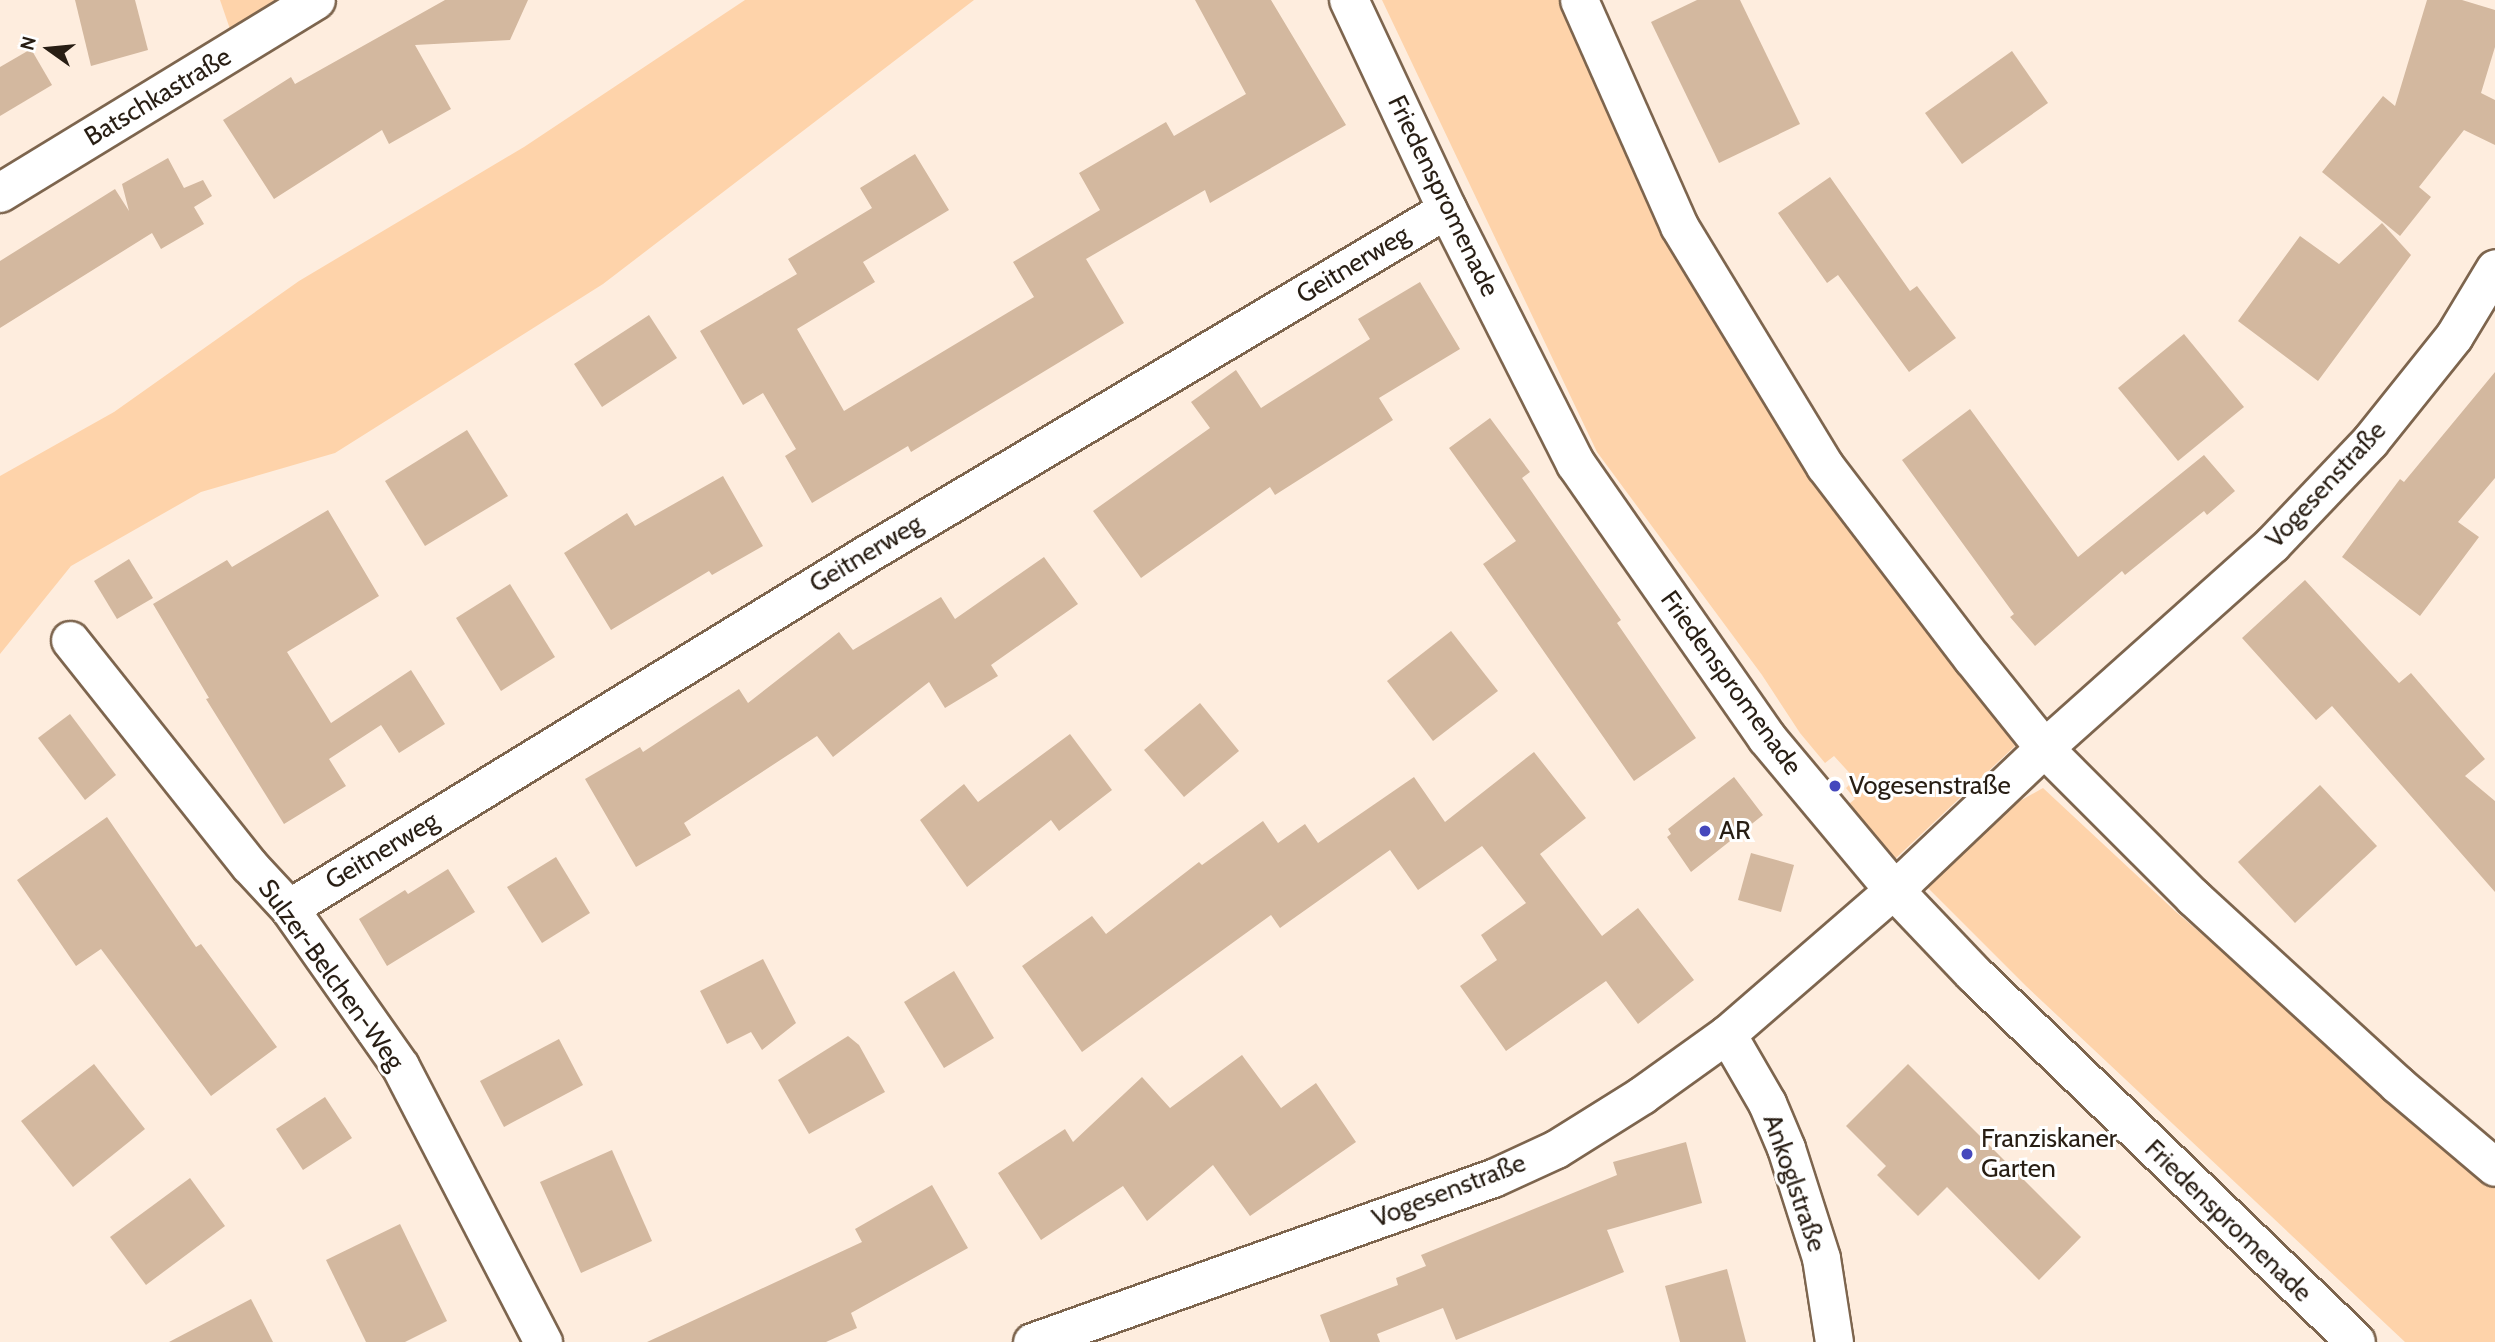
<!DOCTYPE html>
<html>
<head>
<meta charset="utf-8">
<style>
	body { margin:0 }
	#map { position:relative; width:2495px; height:1342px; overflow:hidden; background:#feedde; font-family:Cabin,sans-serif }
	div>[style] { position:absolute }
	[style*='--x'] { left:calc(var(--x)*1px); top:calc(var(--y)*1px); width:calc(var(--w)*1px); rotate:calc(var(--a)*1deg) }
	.green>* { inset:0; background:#fed3aa }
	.building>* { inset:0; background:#d3b89f }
	.roads { filter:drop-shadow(2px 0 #7d654e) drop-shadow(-2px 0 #7d654e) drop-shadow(0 2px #7d654e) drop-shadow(0 -2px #7d654e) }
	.minor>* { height:37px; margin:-18.5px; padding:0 18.5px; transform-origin:18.5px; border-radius:18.5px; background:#fff }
	.tertiary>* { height:38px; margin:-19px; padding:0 19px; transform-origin:19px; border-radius:19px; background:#fff }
	.dots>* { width:19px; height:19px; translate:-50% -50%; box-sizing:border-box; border:4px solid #fff; border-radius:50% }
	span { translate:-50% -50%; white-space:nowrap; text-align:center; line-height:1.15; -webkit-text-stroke:6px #fff; paint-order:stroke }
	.street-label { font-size:26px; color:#281e14 }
	.poi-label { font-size:26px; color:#281e14 }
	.left { translate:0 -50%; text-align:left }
	.north { position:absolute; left:14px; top:14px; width:70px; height:70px; -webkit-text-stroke:5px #fff; paint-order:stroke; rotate:285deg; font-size:19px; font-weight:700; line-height:28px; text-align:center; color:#281e14 }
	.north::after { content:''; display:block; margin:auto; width:24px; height:32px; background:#281e14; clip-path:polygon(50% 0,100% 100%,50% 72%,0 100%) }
</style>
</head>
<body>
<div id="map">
	<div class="green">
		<i style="clip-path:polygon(220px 0,278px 0,231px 32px)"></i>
		<i style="clip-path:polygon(745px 0,974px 0,603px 284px,335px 453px,201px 492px,71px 566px,0 654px,0 476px,114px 412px,299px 281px,524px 147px)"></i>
		<i style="clip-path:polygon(1382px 0,1561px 0,1815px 474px,2015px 746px,1895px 859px,1849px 804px,1855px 799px,1846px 788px,1855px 779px,1834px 756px,1825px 763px,1800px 733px,1762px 675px,1597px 452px)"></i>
		<i style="clip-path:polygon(2043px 788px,2175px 911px,2495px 1188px,2495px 1342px,2405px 1342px,2026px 986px,1921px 881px,2002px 811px)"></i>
	</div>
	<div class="building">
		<i style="clip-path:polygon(75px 0,135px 0,148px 50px,91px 66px)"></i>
		<i style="clip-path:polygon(445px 0,528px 0,510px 40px,415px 45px,451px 109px,389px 144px,382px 130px,274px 199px,223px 120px,291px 77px,295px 84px)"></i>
		<i style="clip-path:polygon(1195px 0,1271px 0,1346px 125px,1210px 203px,1205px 190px,1086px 259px,1124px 323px,911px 452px,908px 446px,812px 503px,785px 456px,796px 449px,763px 393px,743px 405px,700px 331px,797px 274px,788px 259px,872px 208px,860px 188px,915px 154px,949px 210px,863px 262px,875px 282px,797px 329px,844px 411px,1034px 297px,1013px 262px,1100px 210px,1079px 173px,1166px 122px,1174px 136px,1246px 94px)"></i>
		<i style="clip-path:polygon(1697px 0,1740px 0,1800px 124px,1719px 163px,1651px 22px)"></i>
		<i style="clip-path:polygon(2427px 0,2462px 0,2495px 10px,2495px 47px,2481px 93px,2495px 100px,2495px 145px,2464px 130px,2419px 187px,2431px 197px,2400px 236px,2322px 172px,2383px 96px,2395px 106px)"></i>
		<i style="clip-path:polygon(31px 49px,52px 85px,0 116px,0 67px)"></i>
		<i style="clip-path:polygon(2012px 51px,2048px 103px,1962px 164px,1925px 113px)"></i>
		<i style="clip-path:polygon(168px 158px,184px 188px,203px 180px,212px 196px,194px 207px,204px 224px,161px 249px,152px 233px,0 328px,0 261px,115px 189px,129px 211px,122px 184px)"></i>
		<i style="clip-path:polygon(1830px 177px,1910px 291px,1917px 286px,1956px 338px,1909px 372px,1838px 275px,1827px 283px,1778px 213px)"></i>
		<i style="clip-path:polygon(2382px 223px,2411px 255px,2318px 381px,2238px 321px,2300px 236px,2339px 264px)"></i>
		<i style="clip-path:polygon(1420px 282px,1460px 349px,1379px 398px,1393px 420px,1275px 495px,1270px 487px,1141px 578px,1093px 511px,1210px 428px,1191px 402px,1236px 370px,1261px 408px,1370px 339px,1358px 319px)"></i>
		<i style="clip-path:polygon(649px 315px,677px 358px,602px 407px,574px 364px)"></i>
		<i style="clip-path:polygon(2184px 334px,2244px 407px,2178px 461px,2118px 388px)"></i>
		<i style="clip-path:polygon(2495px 372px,2495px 478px,2458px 522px,2479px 537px,2420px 616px,2342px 557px,2400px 479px,2404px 482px)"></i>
		<i style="clip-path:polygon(1970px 409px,2078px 557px,2204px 455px,2235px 491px,2207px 515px,2204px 511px,2125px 575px,2122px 571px,2035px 646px,2010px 617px,2014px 614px,1902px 460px)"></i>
		<i style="clip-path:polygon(1490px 418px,1530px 472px,1522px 478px,1621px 620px,1617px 623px,1696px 738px,1634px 781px,1483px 564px,1516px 541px,1449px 448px)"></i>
		<i style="clip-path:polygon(467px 430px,508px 496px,425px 546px,385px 481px)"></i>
		<i style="clip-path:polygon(723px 476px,763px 546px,712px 575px,709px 571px,611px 630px,564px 553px,627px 513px,635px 526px)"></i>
		<i style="clip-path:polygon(328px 510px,379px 596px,287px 652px,331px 723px,411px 670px,445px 724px,399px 753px,381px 725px,329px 759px,346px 786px,284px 824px,206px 699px,209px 698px,153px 604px,227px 560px,232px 567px)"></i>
		<i style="clip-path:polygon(1044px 557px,1078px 604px,991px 665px,998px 676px,945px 708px,929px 682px,833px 757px,817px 736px,684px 823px,691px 835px,636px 867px,585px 779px,640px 747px,643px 752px,739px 689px,748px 703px,839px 632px,853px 650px,941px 597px,955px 619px)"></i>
		<i style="clip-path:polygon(129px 559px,153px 598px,117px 619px,94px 581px)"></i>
		<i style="clip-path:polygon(2305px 580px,2399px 683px,2411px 673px,2485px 759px,2465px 776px,2495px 801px,2495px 892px,2332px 706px,2316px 720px,2242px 638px)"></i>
		<i style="clip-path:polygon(510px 584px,555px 657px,501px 691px,456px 618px)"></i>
		<i style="clip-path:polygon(1451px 631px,1498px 691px,1433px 741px,1387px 681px)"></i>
		<i style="clip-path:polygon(1200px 703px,1239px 751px,1184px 797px,1144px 750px)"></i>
		<i style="clip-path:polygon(70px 714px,116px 775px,85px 800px,38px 738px)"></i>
		<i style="clip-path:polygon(1070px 734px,1112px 790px,1059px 831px,1051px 820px,967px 887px,920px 820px,964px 784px,978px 802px)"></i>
		<i style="clip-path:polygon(1534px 752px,1586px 818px,1540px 854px,1602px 936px,1638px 908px,1694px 980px,1638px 1024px,1606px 981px,1506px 1051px,1460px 986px,1497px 960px,1481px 935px,1526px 903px,1482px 846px,1418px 890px,1390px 850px,1280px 928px,1271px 915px,1082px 1052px,1022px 966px,1092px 916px,1106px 934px,1199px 862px,1202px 865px,1263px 821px,1278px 843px,1305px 824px,1318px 843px,1414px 777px,1445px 822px)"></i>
		<i style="clip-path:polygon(1734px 777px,1763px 815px,1691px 872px,1667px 837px,1671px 834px,1668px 829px)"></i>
		<i style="clip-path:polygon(2320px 785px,2377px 846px,2295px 923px,2238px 862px)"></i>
		<i style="clip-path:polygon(107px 817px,196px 947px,201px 944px,277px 1047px,211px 1096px,101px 949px,76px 966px,17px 880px)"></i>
		<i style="clip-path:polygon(1751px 853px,1794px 865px,1781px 912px,1738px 900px)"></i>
		<i style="clip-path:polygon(556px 857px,590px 913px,542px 943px,507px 887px)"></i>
		<i style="clip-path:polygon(448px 869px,475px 912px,387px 966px,359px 919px,405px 890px,408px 894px)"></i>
		<i style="clip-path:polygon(763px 959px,796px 1023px,762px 1050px,751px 1032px,727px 1044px,700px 991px)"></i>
		<i style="clip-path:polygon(954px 971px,994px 1038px,944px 1068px,904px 1002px)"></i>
		<i style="clip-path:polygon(848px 1036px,859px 1045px,885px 1092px,809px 1134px,778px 1080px)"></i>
		<i style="clip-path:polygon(559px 1039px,583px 1085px,504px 1127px,480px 1081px)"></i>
		<i style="clip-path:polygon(1242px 1055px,1281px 1108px,1316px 1083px,1356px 1142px,1250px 1216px,1213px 1165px,1147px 1221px,1123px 1186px,1041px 1240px,998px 1173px,1065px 1129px,1073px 1142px,1142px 1077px,1170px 1108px)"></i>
		<i style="clip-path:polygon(94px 1064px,145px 1129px,73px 1187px,21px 1121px)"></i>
		<i style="clip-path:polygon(1908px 1064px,2081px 1237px,2039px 1280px,1947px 1187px,1918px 1216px,1877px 1175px,1886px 1166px,1846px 1126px)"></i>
		<i style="clip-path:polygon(325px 1097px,352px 1138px,303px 1170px,276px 1129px)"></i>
		<i style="clip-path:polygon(1686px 1142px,1702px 1203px,1607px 1230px,1624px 1272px,1456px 1340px,1443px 1308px,1377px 1334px,1380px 1342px,1330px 1342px,1320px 1315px,1398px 1285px,1396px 1278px,1426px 1266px,1421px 1255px,1617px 1175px,1613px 1162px)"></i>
		<i style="clip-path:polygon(612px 1150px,652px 1241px,581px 1273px,540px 1182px)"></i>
		<i style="clip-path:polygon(190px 1178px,225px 1226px,146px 1285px,110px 1237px)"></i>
		<i style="clip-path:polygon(932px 1185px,968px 1248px,851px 1313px,857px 1328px,826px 1342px,647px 1342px,862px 1242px,855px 1229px)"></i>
		<i style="clip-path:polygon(400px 1224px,447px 1321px,405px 1342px,366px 1342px,326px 1260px)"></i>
		<i style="clip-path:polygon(1727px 1269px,1746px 1342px,1680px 1342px,1665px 1286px)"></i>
		<i style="clip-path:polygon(251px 1299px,273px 1342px,169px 1342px)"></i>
	</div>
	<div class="roads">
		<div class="minor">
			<i style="--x:1579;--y:0;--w:247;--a:66.1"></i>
			<i style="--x:1679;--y:226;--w:281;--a:58.7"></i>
			<i style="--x:1825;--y:466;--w:242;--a:52.6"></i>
			<i style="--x:1972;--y:658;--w:115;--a:51.3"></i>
			<i style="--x:2044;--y:748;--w:211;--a:45"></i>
			<i style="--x:2193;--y:897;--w:277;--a:42.5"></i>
			<i style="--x:2397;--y:1084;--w:128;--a:40.3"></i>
			<i style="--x:70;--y:640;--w:288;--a:51.5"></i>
			<i style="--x:249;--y:865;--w:59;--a:47.1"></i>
			<i style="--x:289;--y:908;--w:193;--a:54.9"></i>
			<i style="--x:400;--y:1066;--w:311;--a:62.6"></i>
			<i style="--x:289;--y:908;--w:679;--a:-31.51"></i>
			<i style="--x:868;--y:553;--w:673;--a:-30.72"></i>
			<i style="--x:1727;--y:1034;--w:80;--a:59.9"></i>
			<i style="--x:1767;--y:1103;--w:49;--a:67.1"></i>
			<i style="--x:1786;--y:1148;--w:115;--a:72.3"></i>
			<i style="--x:1821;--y:1258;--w:85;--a:81.2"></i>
			<i style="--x:1032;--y:1342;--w:489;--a:-19.6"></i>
			<i style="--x:1493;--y:1178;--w:69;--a:-24.7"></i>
			<i style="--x:1556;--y:1149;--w:102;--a:-32.1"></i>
			<i style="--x:1642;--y:1095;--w:105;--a:-35.7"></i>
			<i style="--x:1727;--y:1034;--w:238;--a:-40.9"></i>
			<i style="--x:1907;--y:878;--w:189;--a:-43.5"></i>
			<i style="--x:2044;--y:748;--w:306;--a:-41.8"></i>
			<i style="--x:2272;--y:544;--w:142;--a:-46.4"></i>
			<i style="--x:2370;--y:441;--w:134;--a:-51.3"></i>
			<i style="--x:2454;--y:336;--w:79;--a:-58.9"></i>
		</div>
		<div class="tertiary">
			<i style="--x:1349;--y:0;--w:231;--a:64.9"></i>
			<i style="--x:1447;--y:209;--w:286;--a:63.2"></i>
			<i style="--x:1576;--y:464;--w:334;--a:55.1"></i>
			<i style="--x:1767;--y:738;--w:198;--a:50.1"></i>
			<i style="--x:1894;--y:890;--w:116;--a:46.4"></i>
			<i style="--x:1974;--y:974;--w:530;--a:43.93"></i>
			<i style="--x:0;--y:193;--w:370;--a:-31.4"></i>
		</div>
	</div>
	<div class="dots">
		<i style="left:1835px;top:786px;background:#4548bd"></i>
		<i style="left:1705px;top:831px;background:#4548bd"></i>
		<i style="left:1967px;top:1154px;background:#4548bd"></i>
	</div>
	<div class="street-label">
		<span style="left:158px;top:97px;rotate:-31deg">Batschkastraße</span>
		<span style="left:1443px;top:196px;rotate:64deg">Friedenspromenade</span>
		<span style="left:1353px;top:265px;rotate:-31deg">Geitnerweg</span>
		<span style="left:2326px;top:485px;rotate:-47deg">Vogesenstraße</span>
		<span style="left:866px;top:554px;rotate:-31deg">Geitnerweg</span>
		<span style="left:1731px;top:683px;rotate:54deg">Friedenspromenade</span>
		<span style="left:382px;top:851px;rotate:-31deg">Geitnerweg</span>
		<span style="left:331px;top:975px;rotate:54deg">Sulzer-Belchen-Weg</span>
		<span style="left:1794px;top:1183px;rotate:71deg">Ankoglstraße</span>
		<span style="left:1449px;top:1191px;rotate:-21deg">Vogesenstraße</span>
		<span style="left:2228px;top:1221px;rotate:44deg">Friedenspromenade</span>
	</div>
	<div class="poi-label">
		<span class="left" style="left:1849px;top:786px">Vogesenstraße</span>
		<span class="left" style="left:1719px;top:831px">AR</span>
		<span class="left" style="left:1981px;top:1154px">Franziskaner<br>Garten</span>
	</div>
	<div class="north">N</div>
</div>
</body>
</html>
